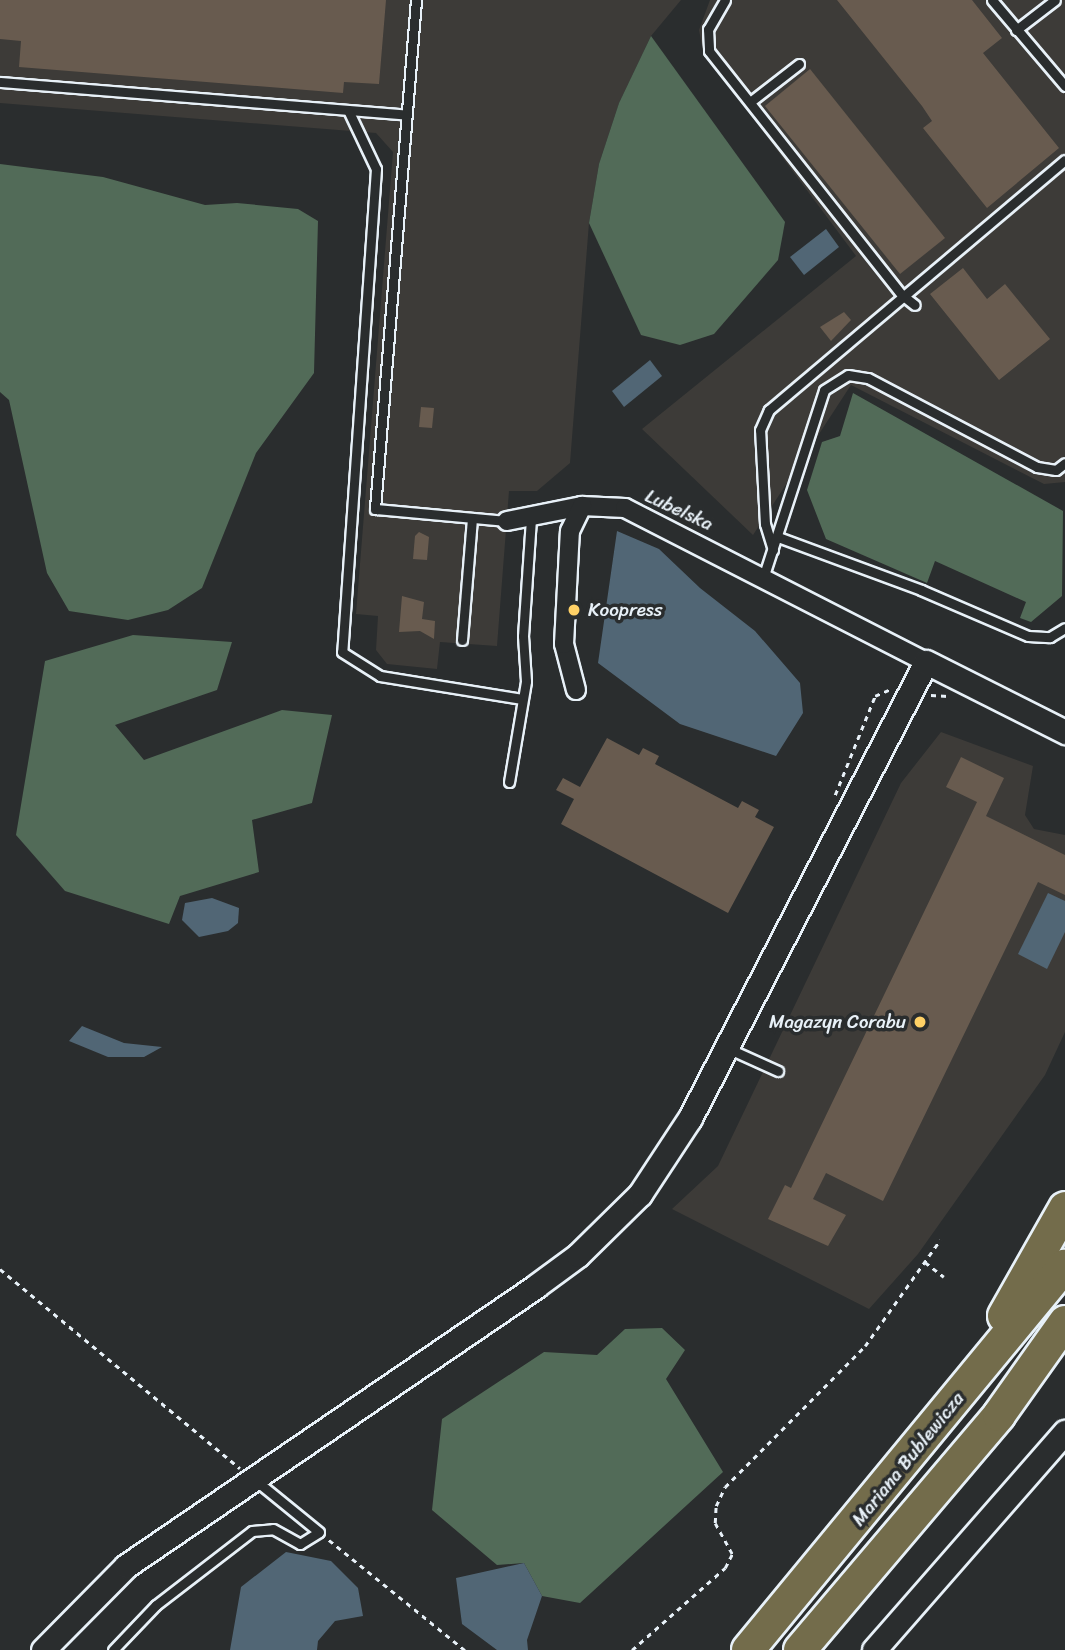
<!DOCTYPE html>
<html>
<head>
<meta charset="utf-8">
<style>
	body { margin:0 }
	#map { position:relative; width:1065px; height:1650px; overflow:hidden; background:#2a2d2e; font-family:Sriracha,sans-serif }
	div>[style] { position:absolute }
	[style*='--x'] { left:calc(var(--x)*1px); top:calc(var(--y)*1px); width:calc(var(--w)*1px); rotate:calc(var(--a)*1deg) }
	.built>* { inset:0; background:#3d3b38 }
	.green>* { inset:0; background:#526b58 }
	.water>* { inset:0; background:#516675 }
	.building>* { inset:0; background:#685b4f }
	.path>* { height:2.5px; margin-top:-1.25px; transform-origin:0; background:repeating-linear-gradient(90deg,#e8f1f8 0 5px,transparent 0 10px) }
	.roads { filter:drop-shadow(2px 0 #e8f1f8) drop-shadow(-2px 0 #e8f1f8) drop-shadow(0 2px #e8f1f8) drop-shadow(0 -2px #e8f1f8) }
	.service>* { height:9px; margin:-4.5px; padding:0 4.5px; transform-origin:4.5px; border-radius:4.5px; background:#2a2d2e }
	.minor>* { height:18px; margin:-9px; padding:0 9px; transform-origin:9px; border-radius:9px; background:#2a2d2e }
	.tertiary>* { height:23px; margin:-11.5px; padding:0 11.5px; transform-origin:11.5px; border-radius:11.5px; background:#2a2d2e }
	.motorway>* { height:32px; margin:-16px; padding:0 16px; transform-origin:16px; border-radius:16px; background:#736c4b }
	.dots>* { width:19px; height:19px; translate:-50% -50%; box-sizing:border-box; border:4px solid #2a2d2e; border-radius:50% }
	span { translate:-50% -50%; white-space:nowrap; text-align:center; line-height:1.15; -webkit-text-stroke:7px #2a2d2e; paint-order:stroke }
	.street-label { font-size:19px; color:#e8f1f8 }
	.poi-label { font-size:19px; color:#e8f1f8 }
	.left { translate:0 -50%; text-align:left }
	.right { translate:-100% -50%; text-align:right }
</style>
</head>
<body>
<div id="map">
	<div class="built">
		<i style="clip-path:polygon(0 0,681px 0,651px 36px,619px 103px,599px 164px,589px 223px,570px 463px,537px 491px,509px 491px,497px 646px,440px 642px,437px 669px,387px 664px,376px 650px,378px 616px,356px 614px,393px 152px,376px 133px,0 103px)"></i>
		<i style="clip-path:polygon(710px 0,1065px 0,1065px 482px,1044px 484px,851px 385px,753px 535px,642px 429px,856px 256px,703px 51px,699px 30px)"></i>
		<i style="clip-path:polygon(941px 732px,1033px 766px,1025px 815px,1034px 829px,1065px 835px,1065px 1032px,1045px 1075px,918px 1254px,869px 1309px,672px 1209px,718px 1166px,901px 783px)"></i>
	</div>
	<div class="green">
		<i style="clip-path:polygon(651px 36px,785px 222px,778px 260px,714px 334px,680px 345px,641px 335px,589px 223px,599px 164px,619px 103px)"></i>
		<i style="clip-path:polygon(0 164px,103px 177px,205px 205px,237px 203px,298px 209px,318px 221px,314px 373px,256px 453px,202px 588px,168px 610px,128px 620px,69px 611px,47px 573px,9px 400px,0 392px)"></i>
		<i style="clip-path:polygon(853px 393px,1063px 511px,1062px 596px,1031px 622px,1020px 618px,1026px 602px,935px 561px,927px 583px,826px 539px,807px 490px,822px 442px,840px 436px)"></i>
		<i style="clip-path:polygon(133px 635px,232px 642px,217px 690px,115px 725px,144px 760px,282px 710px,332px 715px,312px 803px,252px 820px,259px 872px,180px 896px,169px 924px,65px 891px,16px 835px,45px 661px)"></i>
		<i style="clip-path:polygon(662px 1328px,685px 1350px,666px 1379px,723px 1472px,580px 1603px,542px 1596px,524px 1563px,497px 1565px,432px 1510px,442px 1419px,544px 1352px,597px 1355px,625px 1329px)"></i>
	</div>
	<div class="water">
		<i style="clip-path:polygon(826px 229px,839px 247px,804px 275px,790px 257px)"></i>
		<i style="clip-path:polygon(650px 360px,662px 376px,624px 407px,612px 391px)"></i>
		<i style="clip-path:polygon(617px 531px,659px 549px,700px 588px,755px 631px,800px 683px,803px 713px,776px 756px,680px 724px,598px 663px)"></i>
		<i style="clip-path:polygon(1048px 893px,1065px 901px,1065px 932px,1047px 969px,1018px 954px)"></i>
		<i style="clip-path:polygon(212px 898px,239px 908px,238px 923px,228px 931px,199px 937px,182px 920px,185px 903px)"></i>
		<i style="clip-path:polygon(82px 1026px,124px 1043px,162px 1047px,144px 1057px,108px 1057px,69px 1041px)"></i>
		<i style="clip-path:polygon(286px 1552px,331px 1561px,358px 1588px,363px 1616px,335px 1621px,318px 1641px,317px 1650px,230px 1650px,241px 1587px)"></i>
		<i style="clip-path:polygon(524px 1563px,542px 1596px,527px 1640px,528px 1650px,497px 1650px,462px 1624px,456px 1578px)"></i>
	</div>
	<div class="building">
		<i style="clip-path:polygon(0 0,386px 0,379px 84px,344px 82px,343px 93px,19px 67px,21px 41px,0 39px)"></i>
		<i style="clip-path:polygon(837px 0,972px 0,1002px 38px,983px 53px,1059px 148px,987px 208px,923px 128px,932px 121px,922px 106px)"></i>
		<i style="clip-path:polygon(810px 69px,945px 238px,900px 274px,765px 106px)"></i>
		<i style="clip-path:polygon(963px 268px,987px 299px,1005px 284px,1050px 339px,999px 380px,930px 294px)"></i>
		<i style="clip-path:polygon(844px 312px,851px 320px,831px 341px,820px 327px)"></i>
		<i style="clip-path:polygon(421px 407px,434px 408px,432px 428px,419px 427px)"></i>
		<i style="clip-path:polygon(419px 532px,429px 537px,427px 560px,413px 559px,415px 536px)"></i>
		<i style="clip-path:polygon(402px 596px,424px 602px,422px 619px,435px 621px,434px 639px,420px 631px,399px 632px)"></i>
		<i style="clip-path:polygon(607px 738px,639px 755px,643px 748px,659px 756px,655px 764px,738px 808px,742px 801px,759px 810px,755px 817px,774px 827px,728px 913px,561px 824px,574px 799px,556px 790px,563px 778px,580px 787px)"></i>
		<i style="clip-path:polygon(961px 757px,1004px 778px,986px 816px,1065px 855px,1065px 895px,1038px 882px,883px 1201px,826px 1173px,813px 1199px,846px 1215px,828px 1246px,768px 1219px,785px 1185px,791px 1188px,977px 802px,946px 787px)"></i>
	</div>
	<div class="path">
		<i style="--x:931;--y:695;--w:17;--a:3"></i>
		<i style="--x:835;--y:795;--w:107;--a:-68"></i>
		<i style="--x:875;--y:696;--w:17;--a:-24"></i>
		<i style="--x:925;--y:1262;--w:24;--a:38"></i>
		<i style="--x:0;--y:1269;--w:312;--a:39.7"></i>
		<i style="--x:329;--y:1540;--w:175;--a:39"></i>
		<i style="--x:632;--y:1650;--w:124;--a:-41.4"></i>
		<i style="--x:725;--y:1568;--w:16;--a:-63"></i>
		<i style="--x:732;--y:1554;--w:35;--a:-119"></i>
		<i style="--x:715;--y:1523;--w:17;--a:-87"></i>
		<i style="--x:716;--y:1506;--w:21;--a:-65"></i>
		<i style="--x:725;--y:1487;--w:199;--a:-45.2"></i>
		<i style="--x:865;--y:1346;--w:130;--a:-54.7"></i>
	</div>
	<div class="roads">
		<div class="service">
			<i style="--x:416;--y:0;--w:511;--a:94.61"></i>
			<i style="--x:375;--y:509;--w:133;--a:5.2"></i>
			<i style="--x:725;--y:0;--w:34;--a:120"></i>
			<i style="--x:708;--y:29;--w:22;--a:87"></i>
			<i style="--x:709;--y:51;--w:311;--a:51.7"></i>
			<i style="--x:902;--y:295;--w:16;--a:38"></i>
			<i style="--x:992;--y:0;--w:113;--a:49.7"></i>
			<i style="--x:1016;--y:30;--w:49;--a:-37.6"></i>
			<i style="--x:0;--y:82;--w:408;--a:4.6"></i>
			<i style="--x:750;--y:102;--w:62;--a:-37.8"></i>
			<i style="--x:348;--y:110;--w:65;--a:64.6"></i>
			<i style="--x:376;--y:169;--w:484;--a:94"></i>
			<i style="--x:342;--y:652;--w:45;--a:32.3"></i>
			<i style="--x:380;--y:676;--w:144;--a:9.2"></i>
			<i style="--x:778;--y:537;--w:153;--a:20.3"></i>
			<i style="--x:921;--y:590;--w:116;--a:23.3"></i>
			<i style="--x:1028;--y:636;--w:22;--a:3"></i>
			<i style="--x:1050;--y:637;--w:17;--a:-31"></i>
			<i style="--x:773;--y:550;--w:27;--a:-107"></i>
			<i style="--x:765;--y:524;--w:94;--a:-93"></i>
			<i style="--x:760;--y:430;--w:22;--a:-66"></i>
			<i style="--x:769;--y:410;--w:387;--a:-40.2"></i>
			<i style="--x:764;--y:575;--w:194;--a:-72"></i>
			<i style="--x:824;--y:390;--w:28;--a:-32"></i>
			<i style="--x:848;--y:375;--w:20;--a:9"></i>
			<i style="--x:868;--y:378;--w:191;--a:27.8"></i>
			<i style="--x:1037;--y:467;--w:19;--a:9"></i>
			<i style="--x:1056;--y:470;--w:11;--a:-38"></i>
			<i style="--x:462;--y:640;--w:122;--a:-85.3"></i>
			<i style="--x:509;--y:782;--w:102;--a:-80.4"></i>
			<i style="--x:526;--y:681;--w:45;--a:-93.8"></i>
			<i style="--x:523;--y:636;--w:117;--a:-86.1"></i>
			<i style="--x:727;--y:1048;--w:56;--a:24.3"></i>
			<i style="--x:113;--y:1650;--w:62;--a:-46.3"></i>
			<i style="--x:156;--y:1605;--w:121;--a:-37.6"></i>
			<i style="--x:252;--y:1531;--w:21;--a:-5"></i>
			<i style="--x:273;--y:1529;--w:31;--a:29"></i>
			<i style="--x:300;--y:1544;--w:22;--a:-32"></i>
			<i style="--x:319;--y:1532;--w:84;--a:-140.8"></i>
		</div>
		<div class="minor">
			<i style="--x:507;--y:521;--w:76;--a:-11.3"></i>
			<i style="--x:582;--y:506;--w:43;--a:2.7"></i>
			<i style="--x:625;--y:508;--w:338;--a:27.1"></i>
			<i style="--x:576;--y:690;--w:48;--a:-104.6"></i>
			<i style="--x:564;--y:644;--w:113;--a:-87"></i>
			<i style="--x:570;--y:531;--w:28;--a:-64"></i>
		</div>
		<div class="tertiary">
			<i style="--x:43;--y:1650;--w:118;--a:-45.3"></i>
			<i style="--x:126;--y:1566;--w:496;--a:-34.3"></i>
			<i style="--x:536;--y:1286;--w:52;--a:-36.4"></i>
			<i style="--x:578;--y:1255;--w:87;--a:-44.5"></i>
			<i style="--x:640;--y:1194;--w:91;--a:-56.7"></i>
			<i style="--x:690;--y:1118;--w:513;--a:-62.64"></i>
			<i style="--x:926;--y:662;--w:156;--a:26.7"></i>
			<i style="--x:874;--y:1650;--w:290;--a:-48.8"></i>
		</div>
		<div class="motorway">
			<i style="--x:1004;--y:1316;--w:124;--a:-60.5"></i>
			<i style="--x:748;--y:1650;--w:498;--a:-50.5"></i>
			<i style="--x:800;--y:1650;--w:308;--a:-49.7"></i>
			<i style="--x:999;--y:1415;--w:114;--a:-54.6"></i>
		</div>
	</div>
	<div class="dots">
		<i style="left:574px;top:610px;background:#ffd166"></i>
		<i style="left:920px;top:1022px;background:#ffd166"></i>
	</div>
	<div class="street-label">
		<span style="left:679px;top:510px;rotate:25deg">Lubelska</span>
		<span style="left:908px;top:1459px;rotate:-51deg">Mariana Bublewicza</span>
	</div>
	<div class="poi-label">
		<span class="left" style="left:588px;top:610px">Koopress</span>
		<span class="right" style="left:906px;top:1022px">Magazyn Corabu</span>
	</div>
</div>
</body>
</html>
